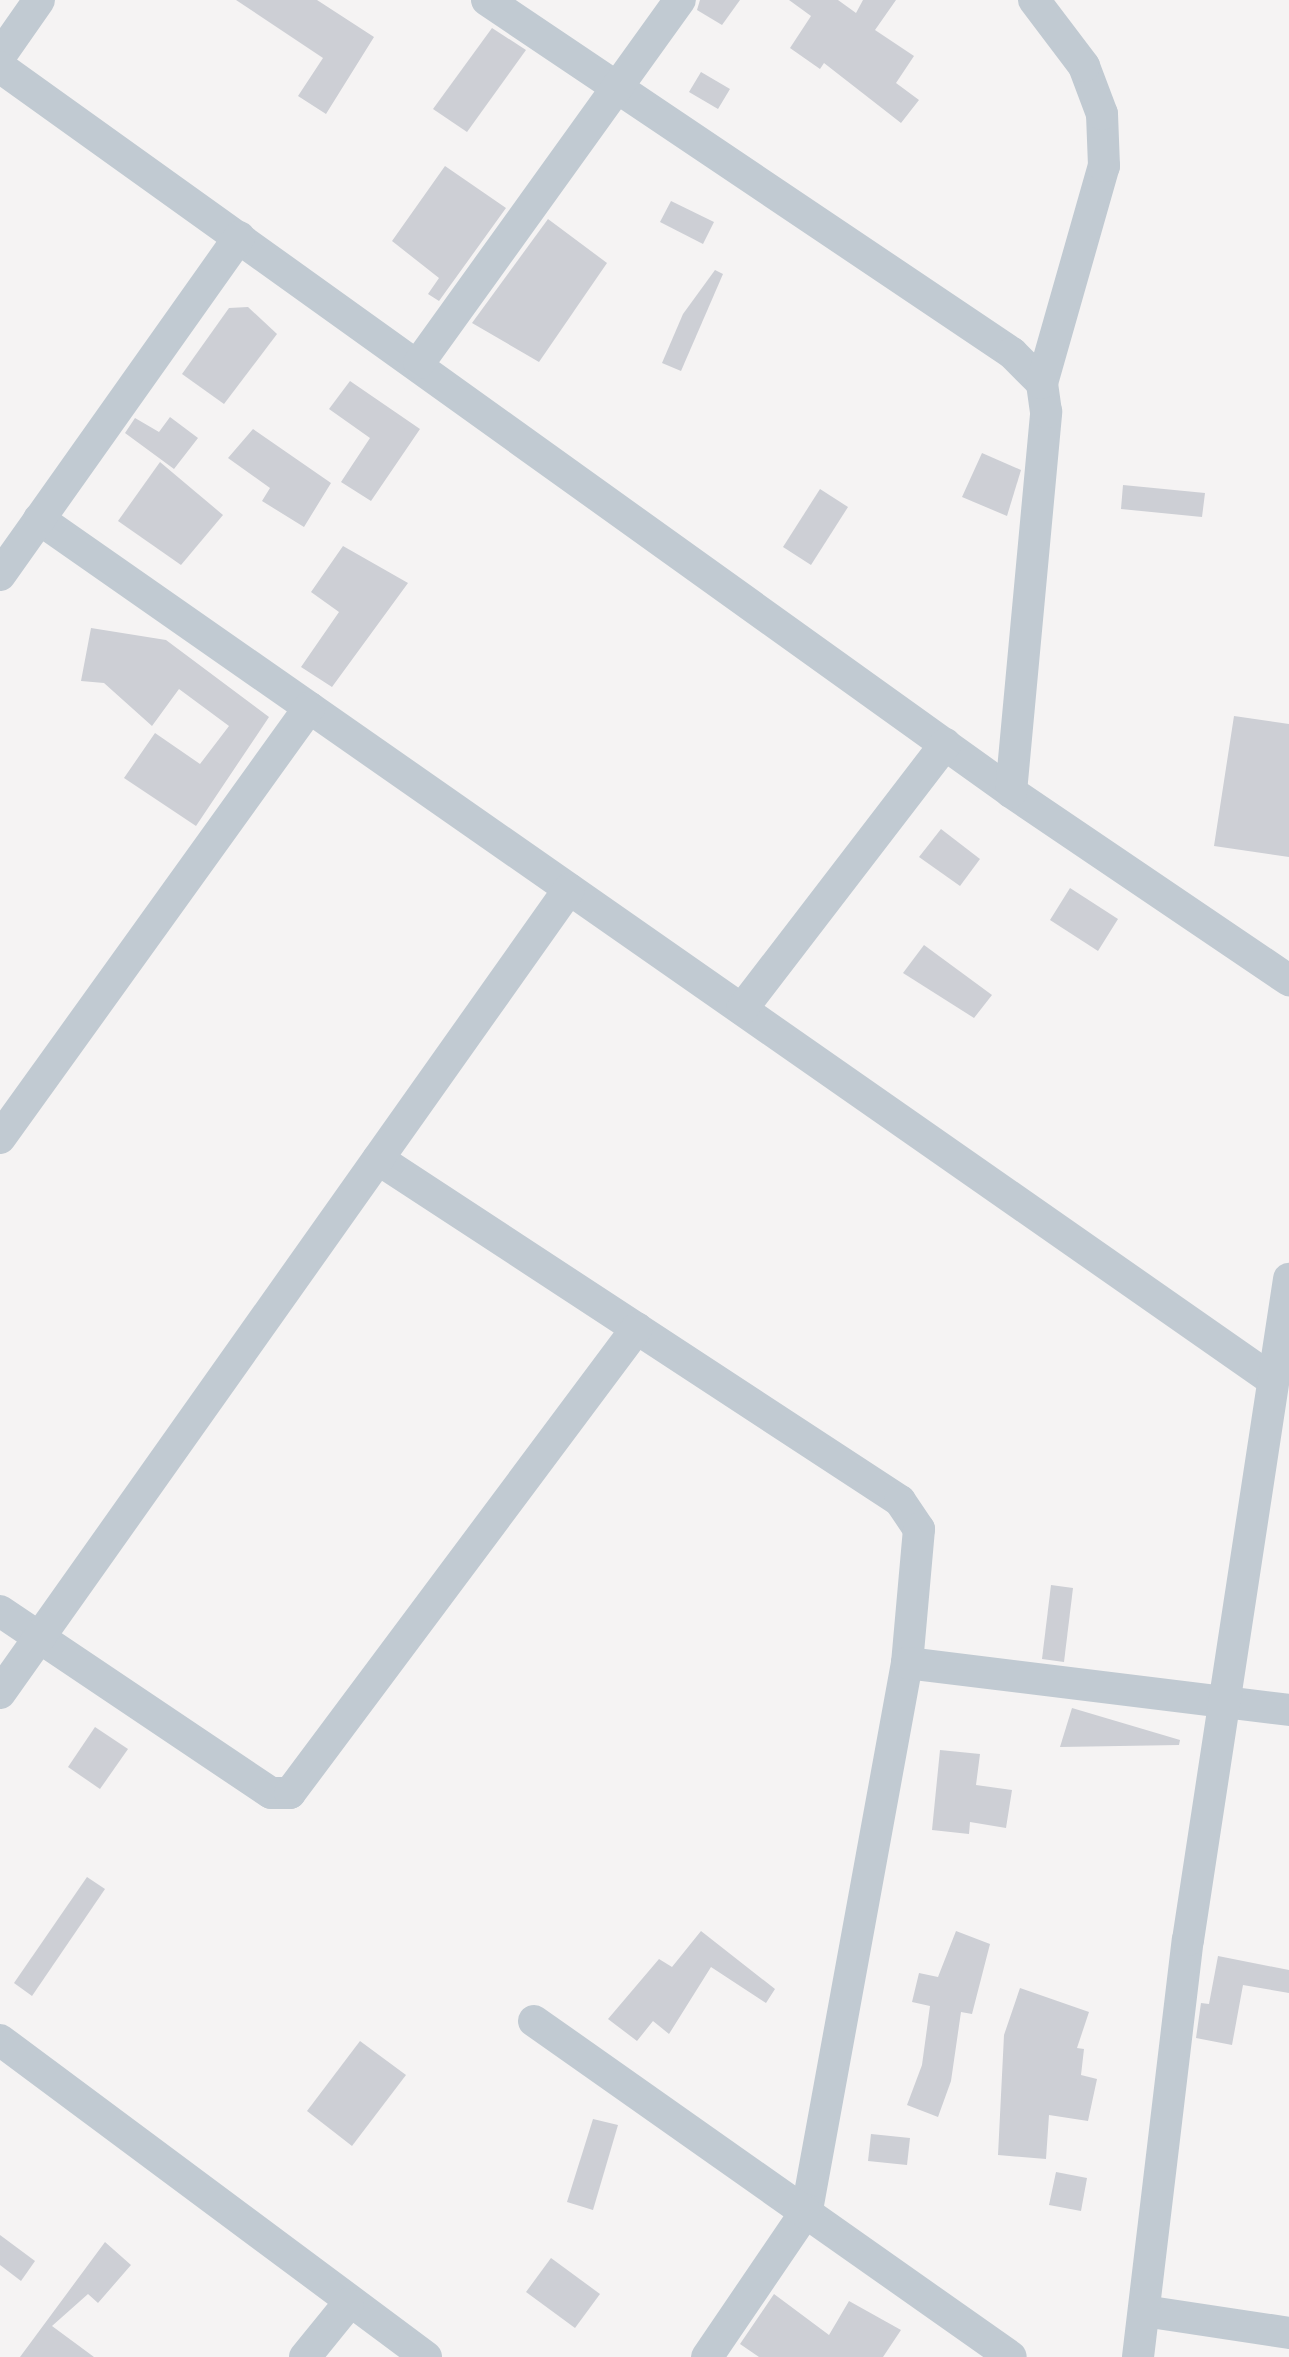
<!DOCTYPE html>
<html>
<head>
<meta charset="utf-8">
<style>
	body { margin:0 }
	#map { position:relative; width:1289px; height:2357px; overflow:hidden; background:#f5f3f3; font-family:Quicksand,sans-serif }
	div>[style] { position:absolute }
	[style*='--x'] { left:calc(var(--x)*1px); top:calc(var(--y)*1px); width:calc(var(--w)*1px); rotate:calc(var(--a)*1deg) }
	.building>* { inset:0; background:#cdcfd5 }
	.minor>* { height:32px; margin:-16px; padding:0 16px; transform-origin:16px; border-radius:16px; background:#c1cad2 }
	span { translate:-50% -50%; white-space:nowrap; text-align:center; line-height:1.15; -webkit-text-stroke:8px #fff; paint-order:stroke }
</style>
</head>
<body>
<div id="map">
	<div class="building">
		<i style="clip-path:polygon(236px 0,317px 0,374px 37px,326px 114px,298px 96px,323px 58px)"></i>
		<i style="clip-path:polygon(700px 0,740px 0,722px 25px,697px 10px)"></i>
		<i style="clip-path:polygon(789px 0,838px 0,856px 13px,863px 0,896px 0,875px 30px,914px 56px,896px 83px,919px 100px,901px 123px,824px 63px,820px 69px,790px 48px,811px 16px)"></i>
		<i style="clip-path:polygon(492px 28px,526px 50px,467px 132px,433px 109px)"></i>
		<i style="clip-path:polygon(701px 72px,730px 89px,718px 109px,689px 92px)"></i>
		<i style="clip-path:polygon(445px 166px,506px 208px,439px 301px,428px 294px,439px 278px,392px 241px)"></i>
		<i style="clip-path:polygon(671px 201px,714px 222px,703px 244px,660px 222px)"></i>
		<i style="clip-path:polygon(548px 219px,607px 263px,539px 362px,472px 323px)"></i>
		<i style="clip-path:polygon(715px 270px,723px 274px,681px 371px,662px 363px,683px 314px)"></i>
		<i style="clip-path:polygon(248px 307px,277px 334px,224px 404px,182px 374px,229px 308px)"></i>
		<i style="clip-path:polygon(350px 381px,420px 429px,371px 501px,341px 482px,370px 438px,329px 409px)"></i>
		<i style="clip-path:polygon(170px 417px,198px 438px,174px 469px,125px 433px,135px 418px,159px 432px)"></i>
		<i style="clip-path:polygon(253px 429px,331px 483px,304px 527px,262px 501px,270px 488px,228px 458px)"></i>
		<i style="clip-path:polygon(982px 453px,1021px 470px,1007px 516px,962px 497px)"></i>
		<i style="clip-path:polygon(160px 462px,223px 515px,181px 565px,118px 521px)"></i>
		<i style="clip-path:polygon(1123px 485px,1205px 493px,1202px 517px,1121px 509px)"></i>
		<i style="clip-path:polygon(820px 489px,848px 507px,811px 565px,783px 547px)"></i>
		<i style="clip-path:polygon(343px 546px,408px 583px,332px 687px,301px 667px,339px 612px,311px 592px)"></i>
		<i style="clip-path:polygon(91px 628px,166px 640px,269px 717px,196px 826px,124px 778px,155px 733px,200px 764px,229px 726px,179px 689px,152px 726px,104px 683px,81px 681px)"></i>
		<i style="clip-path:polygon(1234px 716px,1289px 724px,1289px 857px,1214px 846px)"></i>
		<i style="clip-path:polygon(941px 829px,980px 859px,960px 886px,919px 857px)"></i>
		<i style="clip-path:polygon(1070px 888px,1118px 919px,1098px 951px,1050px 920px)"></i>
		<i style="clip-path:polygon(924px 945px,992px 995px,974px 1018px,903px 973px)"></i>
		<i style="clip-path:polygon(1051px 1585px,1073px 1588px,1064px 1662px,1042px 1659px)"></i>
		<i style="clip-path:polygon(1072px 1708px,1180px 1740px,1179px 1745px,1060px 1747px)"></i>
		<i style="clip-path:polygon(95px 1727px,128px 1749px,100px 1789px,68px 1767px)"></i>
		<i style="clip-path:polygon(940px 1750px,980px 1754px,976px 1785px,1012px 1790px,1006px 1828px,970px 1822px,969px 1834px,932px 1830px)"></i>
		<i style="clip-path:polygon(87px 1877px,105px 1889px,32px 1996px,14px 1983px)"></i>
		<i style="clip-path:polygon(701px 1931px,775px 1989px,766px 2003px,711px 1967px,669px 2034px,653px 2021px,637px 2041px,608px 2019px,659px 1959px,672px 1967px)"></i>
		<i style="clip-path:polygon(956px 1931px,990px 1944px,972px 2014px,961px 2012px,951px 2081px,938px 2117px,907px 2105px,922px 2065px,930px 2006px,912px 2002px,919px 1973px,938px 1977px)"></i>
		<i style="clip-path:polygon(1218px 1956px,1289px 1970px,1289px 1993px,1243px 1985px,1232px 2045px,1196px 2038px,1201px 2003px,1209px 2004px)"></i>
		<i style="clip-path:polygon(1020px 1988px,1089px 2012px,1077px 2048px,1084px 2049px,1081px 2075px,1097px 2079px,1088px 2121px,1049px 2115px,1046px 2159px,998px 2155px,1004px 2035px)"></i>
		<i style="clip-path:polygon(360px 2041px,406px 2075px,352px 2146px,307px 2111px)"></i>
		<i style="clip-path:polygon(593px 2119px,618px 2125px,593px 2210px,567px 2202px)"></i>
		<i style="clip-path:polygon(871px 2134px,910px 2138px,907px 2165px,868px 2161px)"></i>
		<i style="clip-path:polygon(1056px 2172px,1087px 2178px,1081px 2211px,1049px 2205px)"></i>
		<i style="clip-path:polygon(0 2235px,35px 2261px,21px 2281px,0 2265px)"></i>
		<i style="clip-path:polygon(105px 2242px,131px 2265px,98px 2303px,88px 2294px,52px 2326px,94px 2357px,20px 2357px)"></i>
		<i style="clip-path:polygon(551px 2258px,600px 2294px,575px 2328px,526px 2292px)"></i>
		<i style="clip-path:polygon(774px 2294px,829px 2335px,849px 2301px,901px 2330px,883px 2357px,759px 2357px,740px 2344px)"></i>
	</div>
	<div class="minor">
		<i style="--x:487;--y:0;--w:633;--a:33.92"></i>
		<i style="--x:1012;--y:353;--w:42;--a:45"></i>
		<i style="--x:0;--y:56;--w:68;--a:-55.1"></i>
		<i style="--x:0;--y:67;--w:1244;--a:35.64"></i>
		<i style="--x:1011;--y:792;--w:336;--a:34.1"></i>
		<i style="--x:419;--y:363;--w:447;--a:-54.3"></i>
		<i style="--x:39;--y:519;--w:1501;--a:34.91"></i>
		<i style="--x:0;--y:575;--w:414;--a:-54.7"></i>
		<i style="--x:1011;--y:792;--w:382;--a:-84.7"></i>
		<i style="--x:1046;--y:412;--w:29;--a:-98"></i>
		<i style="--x:1042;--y:383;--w:226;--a:-74.1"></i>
		<i style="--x:1104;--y:166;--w:52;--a:-92.2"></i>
		<i style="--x:1102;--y:114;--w:51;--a:-110.6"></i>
		<i style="--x:1084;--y:66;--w:83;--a:-127.1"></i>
		<i style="--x:742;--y:1009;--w:334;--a:-52.5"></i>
		<i style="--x:0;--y:1138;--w:530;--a:-54.3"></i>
		<i style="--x:378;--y:1159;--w:624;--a:33.23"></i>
		<i style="--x:900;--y:1501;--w:34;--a:56"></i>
		<i style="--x:919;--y:1529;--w:135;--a:95.1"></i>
		<i style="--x:907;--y:1663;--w:556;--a:100.36"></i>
		<i style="--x:807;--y:2210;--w:178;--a:124.2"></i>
		<i style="--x:0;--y:1611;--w:326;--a:33.9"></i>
		<i style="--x:271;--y:1793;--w:19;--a:0"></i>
		<i style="--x:290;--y:1793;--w:580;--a:-53.27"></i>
		<i style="--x:907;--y:1663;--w:385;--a:7"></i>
		<i style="--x:0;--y:1693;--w:985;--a:-54.71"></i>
		<i style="--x:534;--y:2021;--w:583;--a:35.16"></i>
		<i style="--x:0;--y:2040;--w:531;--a:36.65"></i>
		<i style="--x:1144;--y:2311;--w:147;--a:8.6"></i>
		<i style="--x:305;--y:2357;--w:68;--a:-50.9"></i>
		<i style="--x:1138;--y:2357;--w:420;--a:-83.2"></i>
		<i style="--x:1188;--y:1940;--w:669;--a:-81.31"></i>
	</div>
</div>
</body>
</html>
